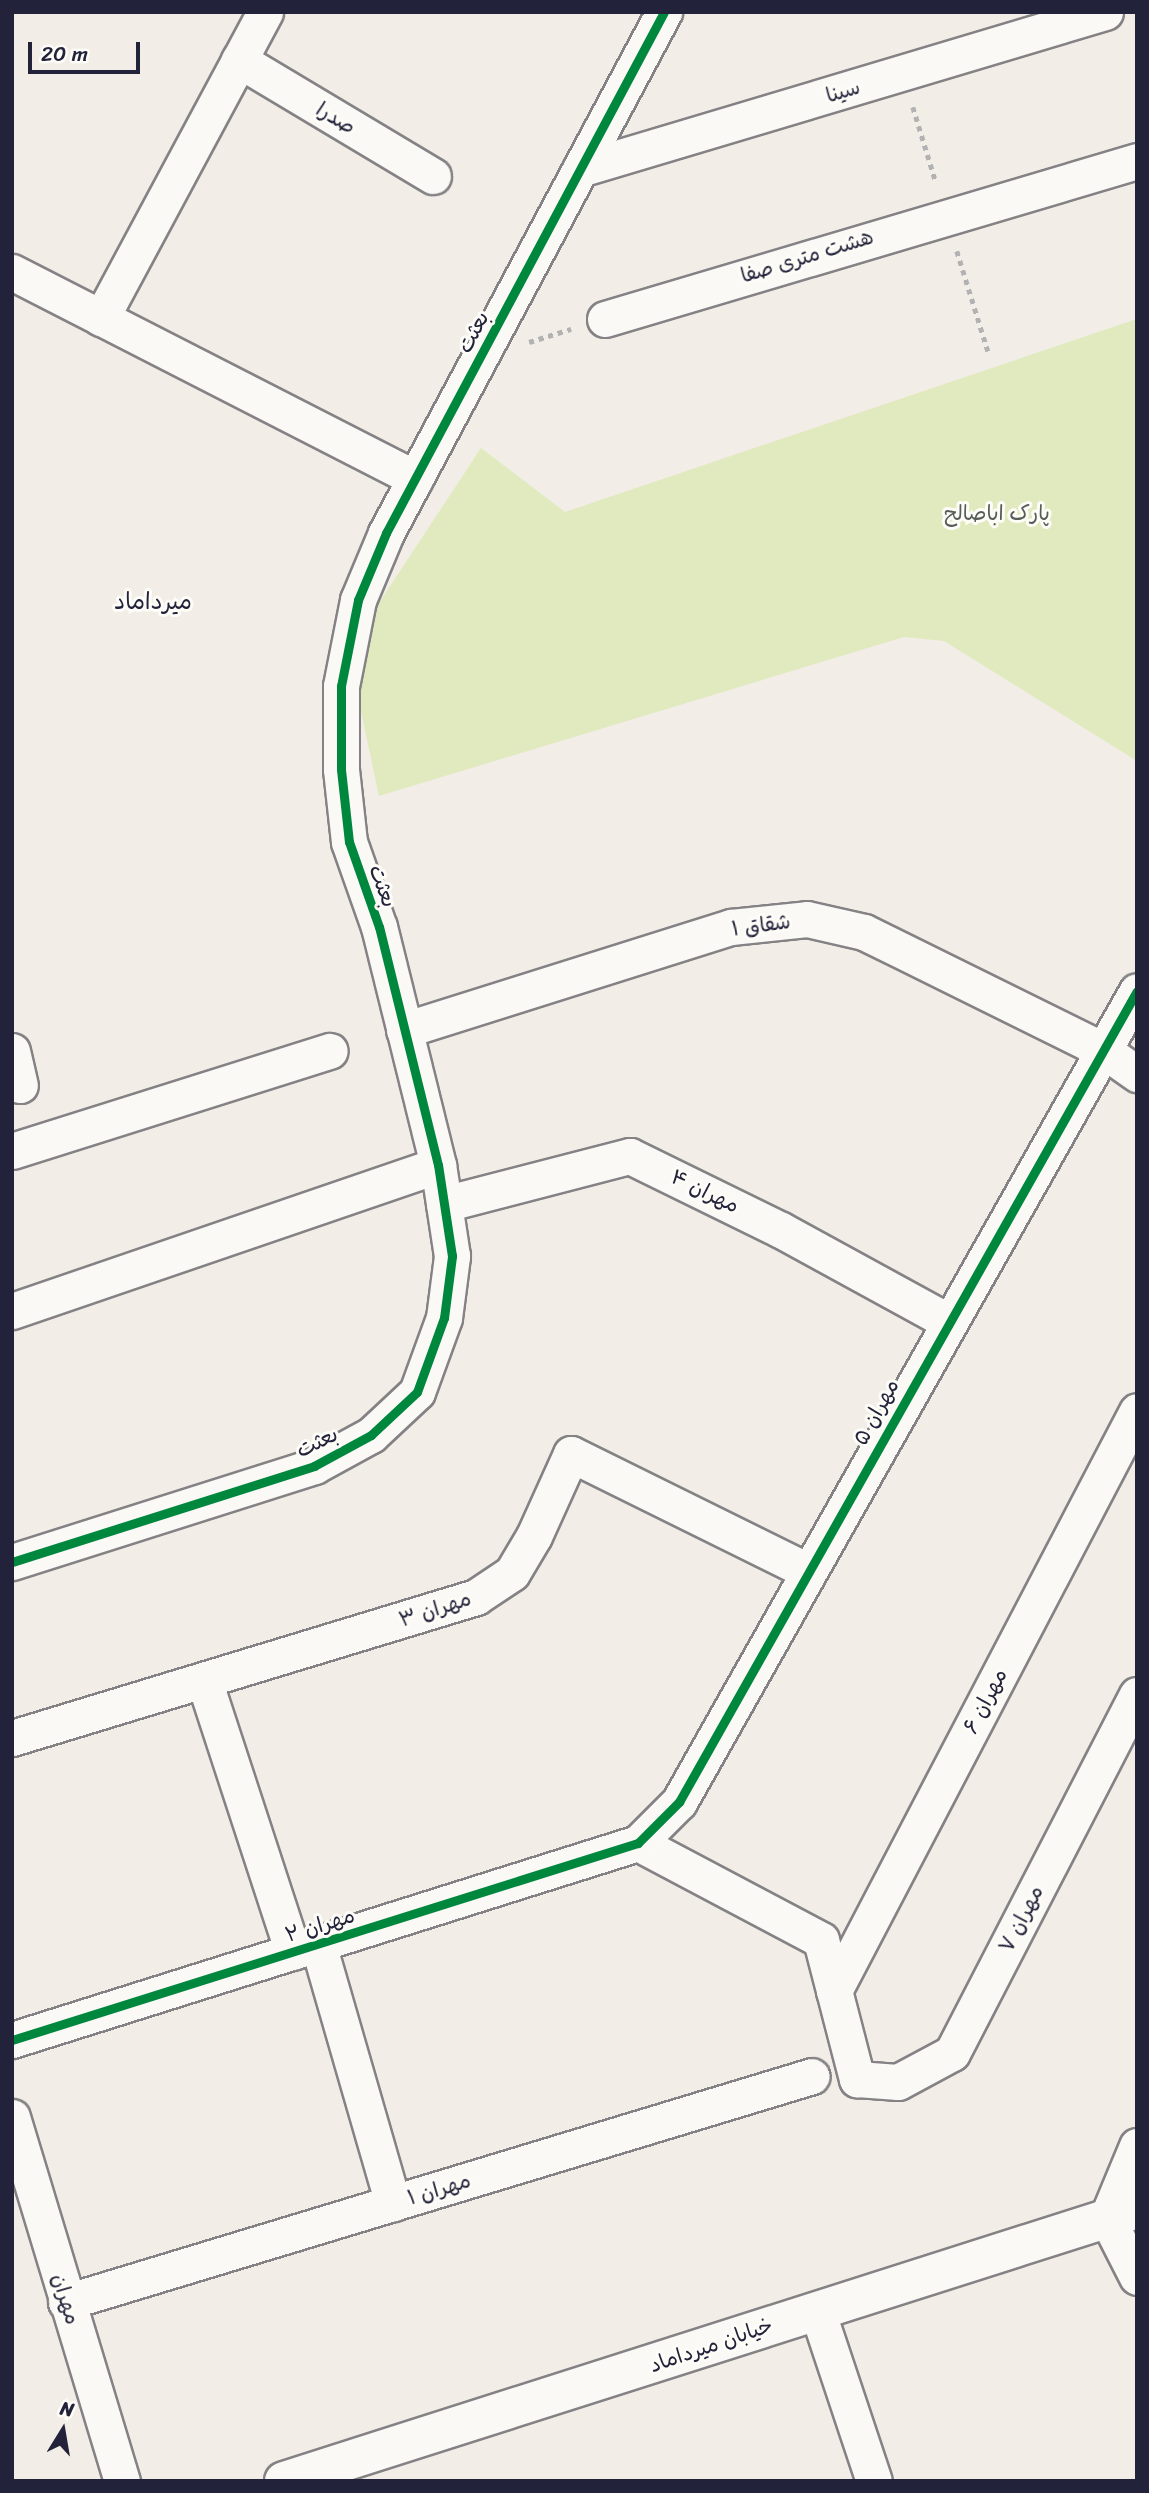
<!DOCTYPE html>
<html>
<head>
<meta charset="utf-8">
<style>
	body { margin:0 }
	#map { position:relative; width:1149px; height:2493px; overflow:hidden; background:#f2ede7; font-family:Sriracha,"Playpen Sans Arabic",sans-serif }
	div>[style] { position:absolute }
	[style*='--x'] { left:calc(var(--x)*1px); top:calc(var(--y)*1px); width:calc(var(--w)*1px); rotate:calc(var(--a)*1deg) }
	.green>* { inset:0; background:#e0eabe }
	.path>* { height:4.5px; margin-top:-2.25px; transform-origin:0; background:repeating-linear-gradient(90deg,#b2b2b3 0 5px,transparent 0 10px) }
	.roads { filter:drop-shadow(2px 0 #848284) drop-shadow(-2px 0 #848284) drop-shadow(0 2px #848284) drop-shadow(0 -2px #848284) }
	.minor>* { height:35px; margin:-17.5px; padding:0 17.5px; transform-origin:17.5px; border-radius:17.5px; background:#faf9f6 }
	.secondary>* { height:38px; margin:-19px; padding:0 19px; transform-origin:19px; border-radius:19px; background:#faf9f6 }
	.cycleway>* { height:9px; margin:-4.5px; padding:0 4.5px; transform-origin:4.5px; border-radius:4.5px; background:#00873e }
	span { translate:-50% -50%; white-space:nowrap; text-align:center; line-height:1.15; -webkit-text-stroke:6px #fdfcf7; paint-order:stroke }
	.street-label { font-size:21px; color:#22223b }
	.park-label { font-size:21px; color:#575d58 }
	.neighbourhood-label { font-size:23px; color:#22223b }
	.frame { position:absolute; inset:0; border:14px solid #22223b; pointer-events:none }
	.north { position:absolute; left:28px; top:2395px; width:70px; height:70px; -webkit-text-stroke:5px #fdfcf7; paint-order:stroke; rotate:11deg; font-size:19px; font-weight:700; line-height:28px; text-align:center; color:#22223b }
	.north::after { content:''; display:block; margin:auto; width:24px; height:32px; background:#22223b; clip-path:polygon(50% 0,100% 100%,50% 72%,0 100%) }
	.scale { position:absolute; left:28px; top:42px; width:112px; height:32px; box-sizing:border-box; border:4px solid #22223b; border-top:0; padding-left:9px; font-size:21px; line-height:24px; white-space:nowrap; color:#22223b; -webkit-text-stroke:5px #fdfcf7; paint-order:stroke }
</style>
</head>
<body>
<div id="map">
	<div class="green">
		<i style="clip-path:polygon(1137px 319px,1137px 761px,944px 641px,904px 637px,379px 796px,348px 650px,481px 448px,565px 512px)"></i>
	</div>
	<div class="path">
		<i style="--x:913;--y:107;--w:78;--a:73"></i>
		<i style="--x:957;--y:251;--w:105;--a:72.8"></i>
		<i style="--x:529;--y:342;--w:44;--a:-17.2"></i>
	</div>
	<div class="roads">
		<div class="minor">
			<i style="--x:239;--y:60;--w:226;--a:30.9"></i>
			<i style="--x:580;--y:169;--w:548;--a:-16.65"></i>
			<i style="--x:12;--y:272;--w:453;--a:27.1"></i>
			<i style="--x:101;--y:318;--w:347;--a:-61.8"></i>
			<i style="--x:605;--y:319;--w:555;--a:-16.54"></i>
			<i style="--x:404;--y:1030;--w:343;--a:-17.5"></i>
			<i style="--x:731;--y:927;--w:76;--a:-6"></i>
			<i style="--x:807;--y:919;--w:58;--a:12.8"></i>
			<i style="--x:864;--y:932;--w:267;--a:26.3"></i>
			<i style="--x:1103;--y:1050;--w:42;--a:35.2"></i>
			<i style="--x:12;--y:1051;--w:35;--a:77"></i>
			<i style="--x:12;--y:1151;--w:333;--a:-17.5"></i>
			<i style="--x:444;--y:1204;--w:192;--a:-14.5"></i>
			<i style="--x:630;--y:1156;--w:168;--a:26.1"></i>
			<i style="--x:781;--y:1230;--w:189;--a:28.7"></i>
			<i style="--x:12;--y:1311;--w:450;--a:-18.9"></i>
			<i style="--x:12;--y:1562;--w:317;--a:-17.6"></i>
			<i style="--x:314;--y:1466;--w:65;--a:-28.5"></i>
			<i style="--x:371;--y:1435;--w:63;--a:-43.1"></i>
			<i style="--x:417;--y:1392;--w:79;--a:-70"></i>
			<i style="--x:444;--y:1318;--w:63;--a:-82.6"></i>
			<i style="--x:452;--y:1256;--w:92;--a:-98.7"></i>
			<i style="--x:438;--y:1165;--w:245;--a:-103.9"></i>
			<i style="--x:379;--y:927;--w:90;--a:-109.4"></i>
			<i style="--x:349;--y:842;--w:73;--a:-96.3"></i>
			<i style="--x:341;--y:769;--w:83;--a:-90"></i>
			<i style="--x:341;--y:686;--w:88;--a:-78.8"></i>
			<i style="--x:358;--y:600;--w:73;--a:-67.3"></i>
			<i style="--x:386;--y:533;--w:591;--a:-61.92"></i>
			<i style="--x:204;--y:1680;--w:286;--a:71.9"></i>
			<i style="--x:12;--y:1738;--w:485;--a:-16.9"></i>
			<i style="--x:476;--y:1597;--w:43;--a:-33.7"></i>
			<i style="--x:512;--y:1573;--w:43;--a:-59.3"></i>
			<i style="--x:534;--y:1536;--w:90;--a:-65.7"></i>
			<i style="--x:571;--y:1454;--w:264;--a:26.3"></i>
			<i style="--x:638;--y:1843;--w:207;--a:27.9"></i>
			<i style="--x:821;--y:1940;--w:144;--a:75.5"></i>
			<i style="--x:857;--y:2079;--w:41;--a:4.2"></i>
			<i style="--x:898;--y:2082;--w:61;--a:-28.2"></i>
			<i style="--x:952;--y:2053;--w:403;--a:-62.7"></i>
			<i style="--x:318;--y:1944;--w:270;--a:73.9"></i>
			<i style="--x:834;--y:1991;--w:654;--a:-62.42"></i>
			<i style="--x:12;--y:2040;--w:656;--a:-17.47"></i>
			<i style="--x:638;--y:1843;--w:58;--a:-45"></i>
			<i style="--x:679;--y:1802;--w:931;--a:-60.55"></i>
			<i style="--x:12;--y:2117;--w:380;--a:73.2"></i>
			<i style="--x:1137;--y:2146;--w:78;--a:112.6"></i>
			<i style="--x:1107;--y:2218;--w:66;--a:63"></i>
			<i style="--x:66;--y:2302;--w:779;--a:-16.85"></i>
			<i style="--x:817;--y:2310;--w:180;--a:71.6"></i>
		</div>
		<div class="secondary">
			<i style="--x:284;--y:2481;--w:895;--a:-17.69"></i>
		</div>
	</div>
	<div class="cycleway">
		<i style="--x:12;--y:1562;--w:317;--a:-17.6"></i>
		<i style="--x:314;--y:1466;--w:65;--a:-28.5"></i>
		<i style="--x:371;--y:1435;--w:63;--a:-43.1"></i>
		<i style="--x:417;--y:1392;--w:79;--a:-70"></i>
		<i style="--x:444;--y:1318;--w:63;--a:-82.6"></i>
		<i style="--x:452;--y:1256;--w:92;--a:-98.7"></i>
		<i style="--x:438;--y:1165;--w:245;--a:-103.9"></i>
		<i style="--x:379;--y:927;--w:90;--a:-109.4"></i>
		<i style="--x:349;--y:842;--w:73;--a:-96.3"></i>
		<i style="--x:341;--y:769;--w:83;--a:-90"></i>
		<i style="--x:341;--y:686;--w:88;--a:-78.8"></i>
		<i style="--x:358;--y:600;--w:73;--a:-67.3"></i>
		<i style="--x:386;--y:533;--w:591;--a:-61.92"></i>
		<i style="--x:12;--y:2040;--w:656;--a:-17.47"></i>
		<i style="--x:638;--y:1843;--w:58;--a:-45"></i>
		<i style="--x:679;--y:1802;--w:931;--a:-60.55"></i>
	</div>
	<div class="street-label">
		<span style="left:843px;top:91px;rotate:-17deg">سینا</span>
		<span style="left:336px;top:118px;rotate:31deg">صدرا</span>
		<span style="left:807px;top:256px;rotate:-17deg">هشت متری صفا</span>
		<span style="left:473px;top:332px;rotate:-62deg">بعثت</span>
		<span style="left:383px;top:886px;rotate:70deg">بعثت</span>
		<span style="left:761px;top:925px;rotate:-8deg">شقاق ۱</span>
		<span style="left:705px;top:1191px;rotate:26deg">مهران ۴</span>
		<span style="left:876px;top:1412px;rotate:-61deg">مهران ۵</span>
		<span style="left:317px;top:1442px;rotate:-26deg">بعثت</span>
		<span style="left:435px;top:1609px;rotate:-18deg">مهران ۳</span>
		<span style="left:985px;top:1701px;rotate:-62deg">مهران ۶</span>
		<span style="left:1021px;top:1919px;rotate:-63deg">مهران ۷</span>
		<span style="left:320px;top:1925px;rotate:-17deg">مهران ۲</span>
		<span style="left:439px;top:2189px;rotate:-17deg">مهران ۱</span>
		<span style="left:66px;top:2299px;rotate:73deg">مهران</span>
		<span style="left:711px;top:2345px;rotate:-19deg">خیابان میرداماد</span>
	</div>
	<div class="park-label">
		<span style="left:997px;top:513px">پارک اباصالح</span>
	</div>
	<div class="neighbourhood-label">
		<span style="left:153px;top:602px">میرداماد</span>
	</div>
	<div class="frame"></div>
	<div class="north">N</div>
	<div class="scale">20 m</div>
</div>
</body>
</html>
